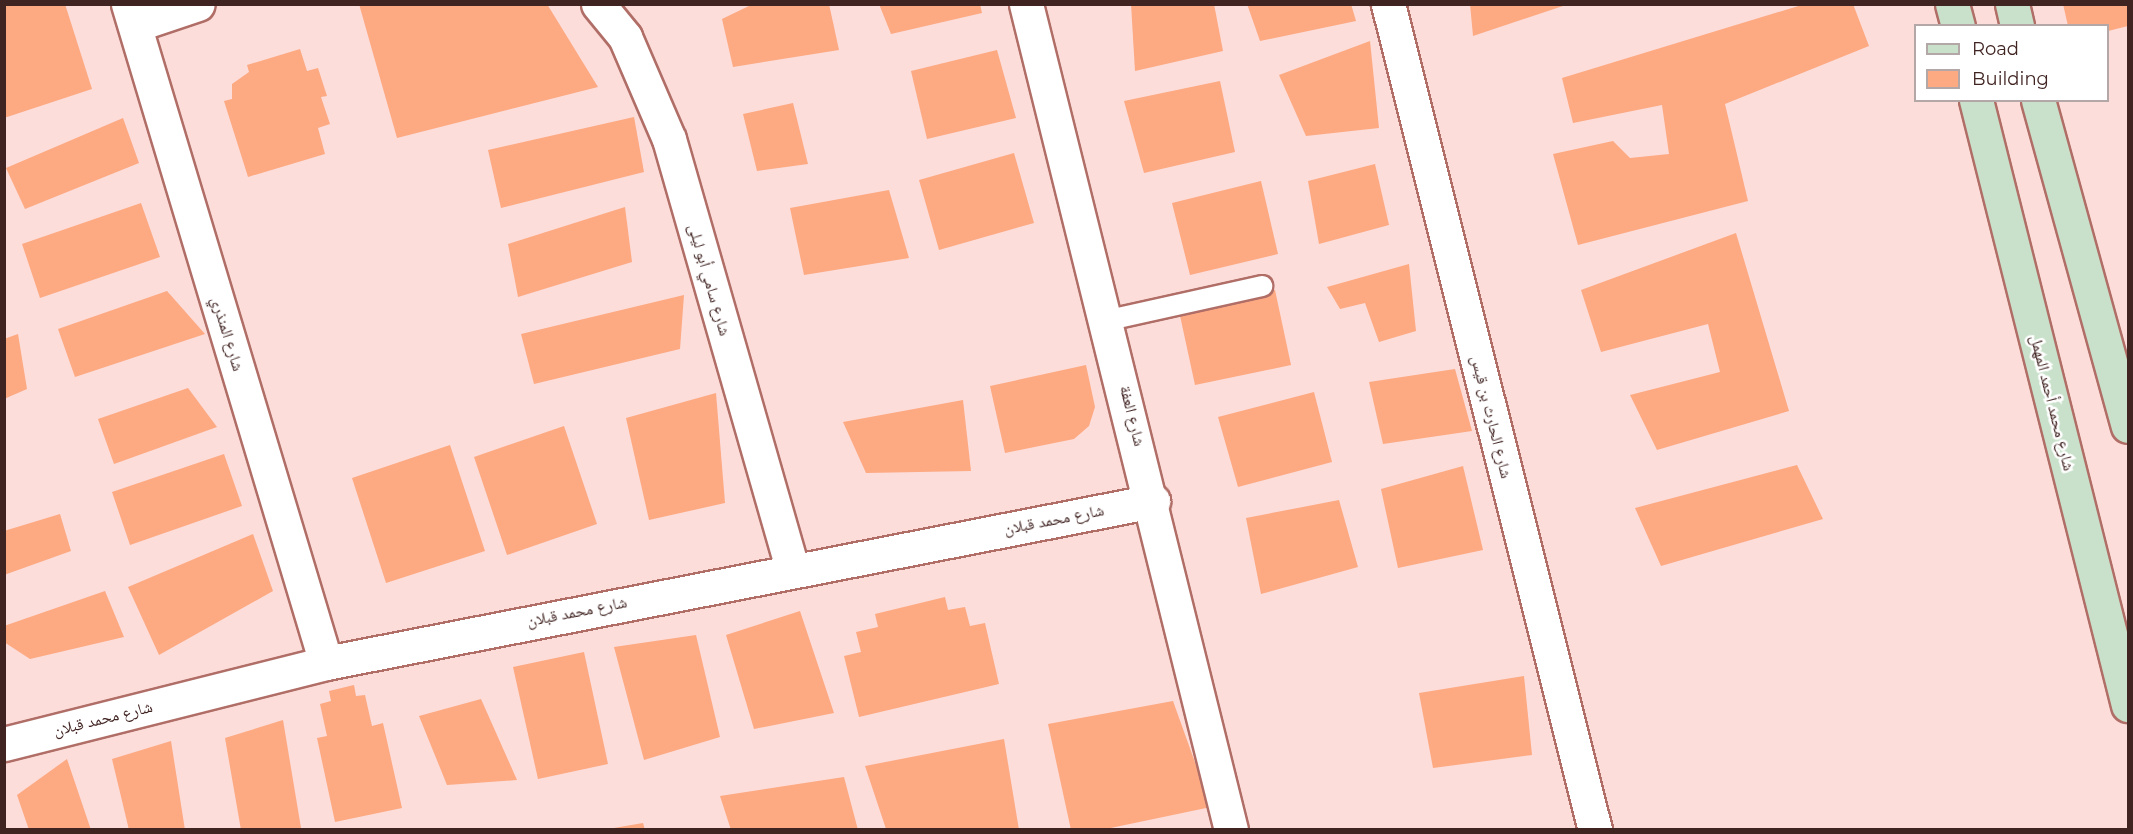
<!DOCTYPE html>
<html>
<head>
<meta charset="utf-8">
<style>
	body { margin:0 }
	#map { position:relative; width:2133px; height:834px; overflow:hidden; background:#fcddda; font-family:Montserrat,"Noto Naskh Arabic",sans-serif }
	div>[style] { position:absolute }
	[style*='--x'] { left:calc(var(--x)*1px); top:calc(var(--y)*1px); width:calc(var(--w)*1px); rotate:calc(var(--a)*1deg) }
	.building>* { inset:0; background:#fda982 }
	.roads { filter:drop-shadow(2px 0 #b06e67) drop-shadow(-2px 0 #b06e67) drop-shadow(0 2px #b06e67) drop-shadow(0 -2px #b06e67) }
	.lane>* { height:20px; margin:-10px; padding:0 10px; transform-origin:10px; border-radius:10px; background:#fff }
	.street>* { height:33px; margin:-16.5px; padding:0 16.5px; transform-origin:16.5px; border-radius:16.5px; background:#fff }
	.secondary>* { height:33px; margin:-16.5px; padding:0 16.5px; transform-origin:16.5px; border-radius:16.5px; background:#c9e1cb }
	span { translate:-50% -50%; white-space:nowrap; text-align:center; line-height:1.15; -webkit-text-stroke:5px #fff; paint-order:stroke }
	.street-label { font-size:16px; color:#402422 }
	.frame { position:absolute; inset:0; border:6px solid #402422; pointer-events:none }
	.legend { position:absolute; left:1914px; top:24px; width:195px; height:78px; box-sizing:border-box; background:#fff; border:2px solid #b3a7a7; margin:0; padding:8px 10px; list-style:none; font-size:18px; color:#402422 }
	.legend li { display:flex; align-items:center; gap:12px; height:30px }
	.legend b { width:30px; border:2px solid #b3a7a7 }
</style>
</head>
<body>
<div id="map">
	<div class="building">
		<i style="clip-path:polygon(4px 4px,65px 4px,92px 89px,4px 118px)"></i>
		<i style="clip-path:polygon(359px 4px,547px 4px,598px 87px,397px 138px)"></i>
		<i style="clip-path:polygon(753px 4px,829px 4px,839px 50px,733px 67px,722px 19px)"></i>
		<i style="clip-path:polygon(879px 4px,980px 4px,982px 13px,891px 34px)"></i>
		<i style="clip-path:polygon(1131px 4px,1214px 4px,1223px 51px,1135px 71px)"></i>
		<i style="clip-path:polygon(1247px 4px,1351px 4px,1356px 21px,1260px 41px)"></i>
		<i style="clip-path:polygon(1470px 4px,1566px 4px,1566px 5px,1473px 36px)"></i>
		<i style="clip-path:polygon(1805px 4px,1853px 4px,1869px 46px,1725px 104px,1748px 201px,1578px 245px,1553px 154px,1613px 141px,1630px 158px,1669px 154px,1662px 105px,1573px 123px,1562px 78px)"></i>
		<i style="clip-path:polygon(2063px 4px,2128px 4px,2128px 26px,2108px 31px,2108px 26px,2068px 26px)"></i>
		<i style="clip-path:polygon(1370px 41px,1379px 128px,1306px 136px,1279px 75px)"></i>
		<i style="clip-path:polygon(300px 49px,307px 71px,318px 68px,327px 96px,321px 97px,330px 124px,318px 128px,325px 154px,248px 177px,224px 101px,232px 99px,232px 84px,249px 72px,247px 65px)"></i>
		<i style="clip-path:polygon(997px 50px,1016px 118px,927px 139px,911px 71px)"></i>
		<i style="clip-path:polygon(1220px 81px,1235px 152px,1144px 173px,1124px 101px)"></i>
		<i style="clip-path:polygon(793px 103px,808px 164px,757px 171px,743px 114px)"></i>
		<i style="clip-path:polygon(634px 117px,644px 172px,501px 208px,488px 150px)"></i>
		<i style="clip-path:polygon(123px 118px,139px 163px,25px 209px,6px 168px)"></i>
		<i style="clip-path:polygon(1014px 153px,1034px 223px,939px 250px,919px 180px)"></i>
		<i style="clip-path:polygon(1375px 164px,1389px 225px,1319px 244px,1308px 181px)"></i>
		<i style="clip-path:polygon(1261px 181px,1278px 254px,1190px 275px,1172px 203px)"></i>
		<i style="clip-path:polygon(889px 190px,909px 258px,804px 275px,790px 208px)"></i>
		<i style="clip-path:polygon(141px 203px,160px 257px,40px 298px,22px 244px)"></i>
		<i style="clip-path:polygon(625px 207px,632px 262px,518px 297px,508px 244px)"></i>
		<i style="clip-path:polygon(1736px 233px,1789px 411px,1657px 450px,1630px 395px,1720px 372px,1708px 324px,1601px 352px,1581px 290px)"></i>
		<i style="clip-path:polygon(1409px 264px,1416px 331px,1379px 342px,1365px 303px,1340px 309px,1327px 287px)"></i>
		<i style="clip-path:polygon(1275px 290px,1291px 365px,1195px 385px,1179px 311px)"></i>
		<i style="clip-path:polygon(167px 291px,205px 334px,75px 377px,58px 329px)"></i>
		<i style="clip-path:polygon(684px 295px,680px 349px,534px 384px,521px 334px)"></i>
		<i style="clip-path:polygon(18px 334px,27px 389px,4px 399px,4px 339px)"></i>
		<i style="clip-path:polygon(1086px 365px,1095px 407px,1089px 426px,1074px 439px,1005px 453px,990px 386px)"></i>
		<i style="clip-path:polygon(1455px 369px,1472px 431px,1383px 444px,1369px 382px)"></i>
		<i style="clip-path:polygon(188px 388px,217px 427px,114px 464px,98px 419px)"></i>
		<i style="clip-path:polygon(1314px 392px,1332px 462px,1238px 487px,1218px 417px)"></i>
		<i style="clip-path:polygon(716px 393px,725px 503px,649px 520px,626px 418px)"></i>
		<i style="clip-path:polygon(963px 400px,971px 471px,866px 473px,843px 422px)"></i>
		<i style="clip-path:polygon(564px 426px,597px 524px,507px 555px,474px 457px)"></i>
		<i style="clip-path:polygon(450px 445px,485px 551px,386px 583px,352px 478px)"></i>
		<i style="clip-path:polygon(224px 454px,242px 506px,130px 545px,112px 492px)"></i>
		<i style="clip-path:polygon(1797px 465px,1823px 519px,1661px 566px,1635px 508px)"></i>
		<i style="clip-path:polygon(1463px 466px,1483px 550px,1398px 568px,1381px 489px)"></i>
		<i style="clip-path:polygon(1339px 500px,1358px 567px,1261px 594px,1246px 518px)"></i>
		<i style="clip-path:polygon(60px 514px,71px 551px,4px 575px,4px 531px)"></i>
		<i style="clip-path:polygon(253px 534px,273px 591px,159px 655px,128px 587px)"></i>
		<i style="clip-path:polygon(105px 591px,124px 637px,30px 659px,4px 642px,4px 626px)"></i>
		<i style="clip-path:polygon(945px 597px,948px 610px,965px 607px,970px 626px,985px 623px,999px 684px,859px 717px,844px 656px,861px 652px,856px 632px,878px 627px,875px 614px)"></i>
		<i style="clip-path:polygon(800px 611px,834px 713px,754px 729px,726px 635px)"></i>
		<i style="clip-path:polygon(696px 635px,720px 737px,644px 760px,614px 647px)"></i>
		<i style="clip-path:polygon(584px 652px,608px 764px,538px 779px,513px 667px)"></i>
		<i style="clip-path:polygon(1524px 676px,1532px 755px,1433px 768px,1419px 693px)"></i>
		<i style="clip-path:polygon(354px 685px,356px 696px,365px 695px,372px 726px,383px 723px,402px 808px,335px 822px,317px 738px,327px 736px,320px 704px,331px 701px,329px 691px)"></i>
		<i style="clip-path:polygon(481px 699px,517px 780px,447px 785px,419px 716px)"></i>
		<i style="clip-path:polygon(1173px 701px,1211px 807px,1101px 830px,1071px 830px,1048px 724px)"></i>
		<i style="clip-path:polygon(283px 720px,301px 828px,241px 830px,225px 738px)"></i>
		<i style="clip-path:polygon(1004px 739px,1019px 830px,886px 829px,865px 766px)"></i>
		<i style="clip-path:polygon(171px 741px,185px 830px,129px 830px,112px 759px)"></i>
		<i style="clip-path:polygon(67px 759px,91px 830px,29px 830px,17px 795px)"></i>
		<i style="clip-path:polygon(844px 777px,858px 830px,731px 830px,720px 796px)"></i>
		<i style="clip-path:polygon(643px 823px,645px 830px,614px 830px,614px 828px)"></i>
	</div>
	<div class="roads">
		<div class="lane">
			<i style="--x:1109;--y:320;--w:157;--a:-12.5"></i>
		</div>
		<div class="street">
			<i style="--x:128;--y:4;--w:688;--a:73.28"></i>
			<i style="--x:598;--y:4;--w:43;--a:50.7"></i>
			<i style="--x:625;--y:37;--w:111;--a:66.7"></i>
			<i style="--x:669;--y:139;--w:447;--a:74"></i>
			<i style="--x:1026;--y:4;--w:851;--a:76.06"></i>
			<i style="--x:1388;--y:4;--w:852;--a:75.93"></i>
			<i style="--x:135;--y:25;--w:66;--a:-18.4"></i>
			<i style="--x:4;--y:744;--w:332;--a:-14.1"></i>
			<i style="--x:326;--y:663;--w:843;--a:-11.08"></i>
		</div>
		<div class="secondary">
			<i style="--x:1952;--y:4;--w:23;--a:75"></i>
			<i style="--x:2012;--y:4;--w:23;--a:77"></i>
			<i style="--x:1976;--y:100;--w:624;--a:75.9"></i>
			<i style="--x:2038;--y:100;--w:338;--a:74.6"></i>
		</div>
	</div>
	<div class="street-label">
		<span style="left:709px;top:280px;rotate:74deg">شارع سامي أبو ليلى</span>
		<span style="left:227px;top:334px;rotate:73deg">شارع المنذري</span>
		<span style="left:2052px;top:403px;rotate:76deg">شارع محمد أحمد المهمل</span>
		<span style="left:1132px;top:416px;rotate:76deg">شارع العفة</span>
		<span style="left:1491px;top:417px;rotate:76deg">شارع الحارث بن قيس</span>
		<span style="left:1054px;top:520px;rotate:-11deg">شارع محمد قبلان</span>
		<span style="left:577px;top:612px;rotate:-11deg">شارع محمد قبلان</span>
		<span style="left:103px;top:719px;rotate:-14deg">شارع محمد قبلان</span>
	</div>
	<div class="frame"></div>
	<ul class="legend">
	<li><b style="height:8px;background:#c9e1cb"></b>Road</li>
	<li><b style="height:16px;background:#fda982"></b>Building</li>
	</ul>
</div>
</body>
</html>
